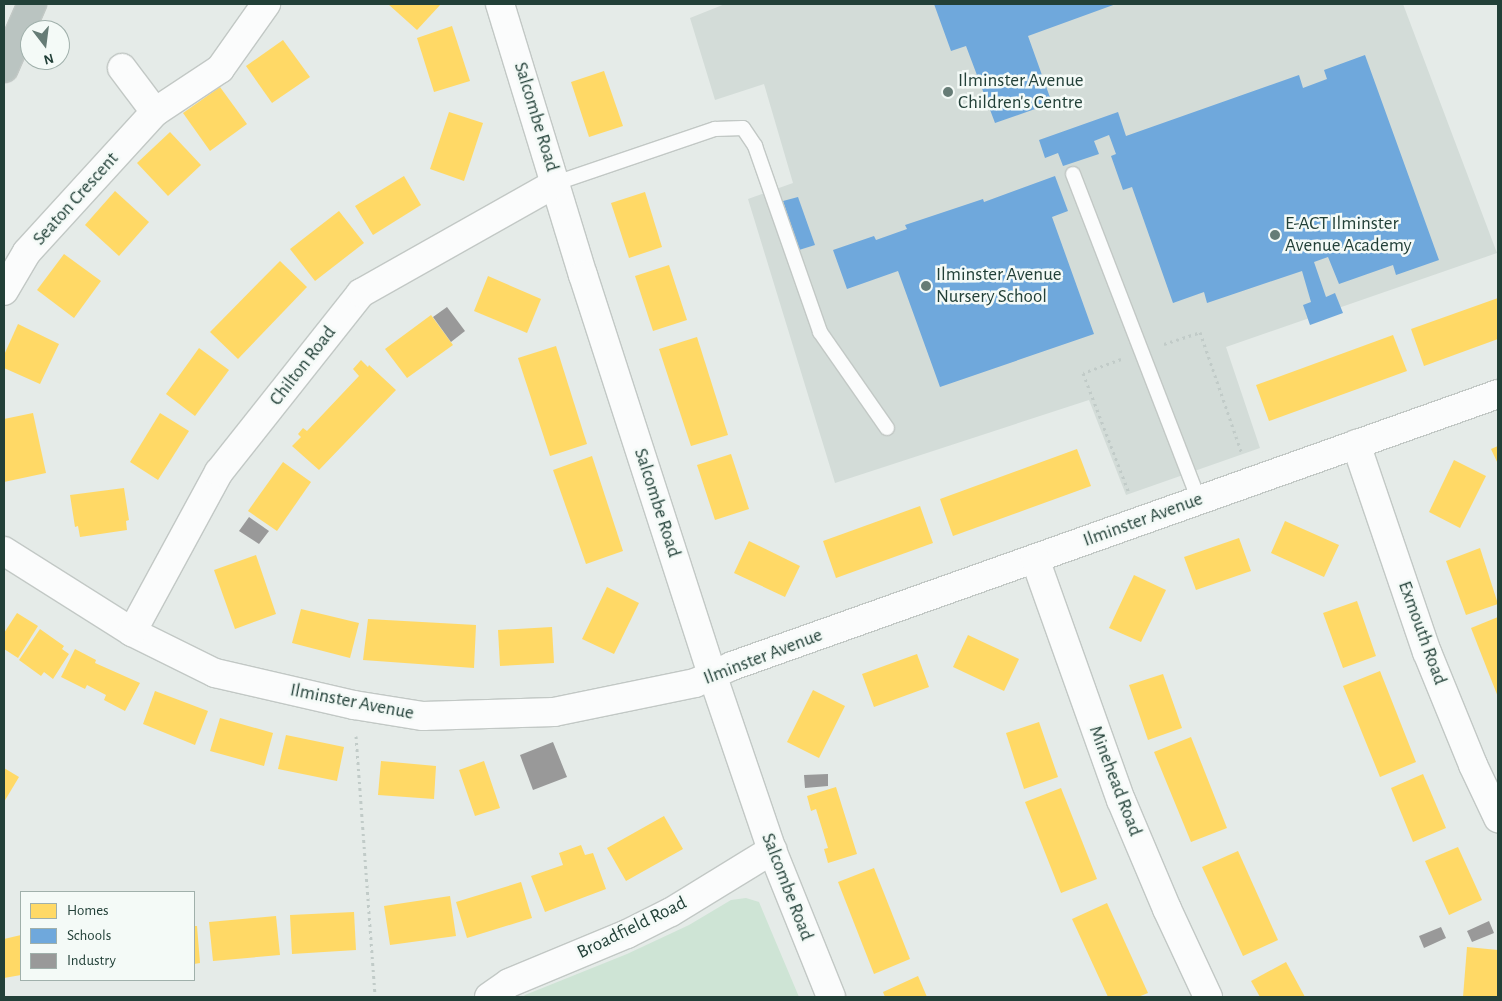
<!DOCTYPE html>
<html>
<head>
<meta charset="utf-8">
<style>
	body { margin:0 }
	#map { position:relative; width:1502px; height:1001px; overflow:hidden; background:#e5ebe8; font-family:"Alegreya Sans",sans-serif }
	div>[style] { position:absolute }
	[style*='--x'] { left:calc(var(--x)*1px); top:calc(var(--y)*1px); width:calc(var(--w)*1px); rotate:calc(var(--a)*1deg) }
	.built>* { inset:0; background:#d3dcd8 }
	.green>* { inset:0; background:#cee4d5 }
	.homes>* { inset:0; background:#ffd966 }
	.schools>* { inset:0; background:#6fa8dc }
	.industry>* { inset:0; background:#999 }
	.path>* { height:3px; margin-top:-1.5px; transform-origin:0; background:repeating-linear-gradient(90deg,#c1cbc8 0 2.5px,transparent 0 6.5px) }
	.roads { filter:drop-shadow(1px 0 #c2c8c5) drop-shadow(-1px 0 #c2c8c5) drop-shadow(0 1px #c2c8c5) drop-shadow(0 -1px #c2c8c5) }
	.lane>* { height:14px; margin:-7px; padding:0 7px; transform-origin:7px; border-radius:7px; background:#fbfcfc }
	.street>* { height:28px; margin:-14px; padding:0 14px; transform-origin:14px; border-radius:14px; background:#fbfcfc }
	.highway>* { height:28px; margin:-14px; padding:0 14px; transform-origin:14px; border-radius:14px; background:#bac4c1 }
	.dots>* { width:14px; height:14px; translate:-50% -50%; box-sizing:border-box; border:2px solid #f4faf7; border-radius:50% }
	span { translate:-50% -50%; white-space:nowrap; text-align:center; line-height:1.15; -webkit-text-stroke:5px #f4faf7; paint-order:stroke }
	.poi-label { font-size:19px; color:#224038 }
	.left { translate:0 -50%; text-align:left }
	.street-label { font-size:19px; color:#224038 }
	.frame { position:absolute; inset:0; border:5px solid #224038; pointer-events:none }
	.legend { position:absolute; left:20px; top:891px; width:175px; height:90px; box-sizing:border-box; background:#f4faf7; border:1px solid #a0b0ab; margin:0; padding:6px 9px; list-style:none; font-size:15px; color:#224038 }
	.legend li { display:flex; align-items:center; gap:10px; height:25px }
	.legend b { width:25px; border:1px solid #a0b0ab }
	.north { position:absolute; left:20px; top:20px; width:50px; height:50px; box-sizing:border-box; background:#f4faf7; border:1px solid #a0b0ab; border-radius:50%; rotate:165deg; font-size:14px; font-weight:700; line-height:20px; text-align:center; color:#224038 }
	.north::after { content:''; display:block; margin:auto; width:18px; height:22px; background:#667c76; clip-path:polygon(50% 0,100% 100%,50% 72%,0 100%) }
</style>
</head>
<body>
<div id="map">
	<div class="built">
		<i style="clip-path:polygon(725px 4px,1403px 4px,1497px 253px,1226px 347px,1260px 448px,1126px 495px,1089px 400px,835px 483px,748px 199px,793px 183px,764px 84px,715px 100px,690px 18px)"></i>
	</div>
	<div class="green">
		<i style="clip-path:polygon(746px 898px,759px 902px,799px 997px,523px 997px,525px 995px,627px 954px,689px 925px,731px 900px)"></i>
	</div>
	<div class="homes">
		<i style="clip-path:polygon(388px 4px,441px 4px,417px 30px)"></i>
		<i style="clip-path:polygon(452px 26px,470px 81px,434px 92px,417px 38px)"></i>
		<i style="clip-path:polygon(283px 40px,310px 77px,272px 103px,246px 66px)"></i>
		<i style="clip-path:polygon(604px 71px,623px 126px,589px 137px,571px 82px)"></i>
		<i style="clip-path:polygon(220px 87px,247px 124px,210px 151px,183px 113px)"></i>
		<i style="clip-path:polygon(449px 112px,483px 123px,464px 181px,430px 169px)"></i>
		<i style="clip-path:polygon(170px 132px,201px 165px,168px 196px,137px 163px)"></i>
		<i style="clip-path:polygon(404px 176px,421px 205px,373px 235px,355px 206px)"></i>
		<i style="clip-path:polygon(115px 191px,149px 222px,119px 256px,85px 225px)"></i>
		<i style="clip-path:polygon(645px 192px,662px 247px,629px 258px,611px 203px)"></i>
		<i style="clip-path:polygon(339px 211px,364px 243px,315px 281px,290px 249px)"></i>
		<i style="clip-path:polygon(64px 254px,101px 281px,74px 318px,37px 290px)"></i>
		<i style="clip-path:polygon(280px 261px,307px 287px,238px 359px,210px 332px)"></i>
		<i style="clip-path:polygon(669px 265px,687px 320px,653px 331px,635px 276px)"></i>
		<i style="clip-path:polygon(488px 276px,541px 299px,527px 333px,474px 311px)"></i>
		<i style="clip-path:polygon(1498px 298px,1498px 339px,1424px 366px,1411px 329px)"></i>
		<i style="clip-path:polygon(431px 315px,453px 345px,407px 378px,385px 349px)"></i>
		<i style="clip-path:polygon(18px 324px,59px 344px,40px 384px,4px 368px,4px 355px)"></i>
		<i style="clip-path:polygon(1393px 335px,1407px 371px,1269px 421px,1256px 385px)"></i>
		<i style="clip-path:polygon(697px 337px,728px 435px,691px 446px,659px 349px)"></i>
		<i style="clip-path:polygon(556px 346px,587px 444px,550px 456px,518px 358px)"></i>
		<i style="clip-path:polygon(199px 348px,229px 370px,195px 416px,166px 394px)"></i>
		<i style="clip-path:polygon(361px 360px,368px 367px,369px 365px,396px 390px,319px 470px,292px 446px,301px 437px,298px 434px,303px 428px,307px 431px,359px 376px,353px 369px)"></i>
		<i style="clip-path:polygon(33px 413px,46px 473px,4px 482px,4px 419px)"></i>
		<i style="clip-path:polygon(160px 413px,189px 431px,158px 480px,130px 462px)"></i>
		<i style="clip-path:polygon(1498px 446px,1498px 464px,1491px 449px)"></i>
		<i style="clip-path:polygon(1077px 449px,1091px 486px,953px 536px,940px 499px)"></i>
		<i style="clip-path:polygon(731px 454px,749px 509px,715px 520px,697px 465px)"></i>
		<i style="clip-path:polygon(592px 456px,623px 551px,586px 564px,553px 470px)"></i>
		<i style="clip-path:polygon(1454px 460px,1486px 476px,1460px 528px,1429px 512px)"></i>
		<i style="clip-path:polygon(283px 462px,311px 482px,277px 531px,248px 511px)"></i>
		<i style="clip-path:polygon(124px 488px,129px 520px,126px 521px,127px 530px,80px 537px,78px 526px,75px 527px,70px 495px)"></i>
		<i style="clip-path:polygon(920px 506px,933px 543px,836px 578px,823px 541px)"></i>
		<i style="clip-path:polygon(1285px 521px,1339px 545px,1324px 577px,1271px 553px)"></i>
		<i style="clip-path:polygon(1239px 538px,1251px 571px,1196px 590px,1184px 557px)"></i>
		<i style="clip-path:polygon(749px 541px,800px 566px,785px 597px,734px 573px)"></i>
		<i style="clip-path:polygon(1480px 548px,1498px 604px,1466px 615px,1446px 561px)"></i>
		<i style="clip-path:polygon(256px 555px,276px 614px,235px 629px,214px 570px)"></i>
		<i style="clip-path:polygon(1134px 575px,1166px 590px,1141px 642px,1109px 628px)"></i>
		<i style="clip-path:polygon(607px 587px,639px 603px,614px 654px,582px 639px)"></i>
		<i style="clip-path:polygon(1357px 601px,1376px 656px,1343px 668px,1323px 613px)"></i>
		<i style="clip-path:polygon(301px 609px,359px 623px,350px 658px,292px 643px)"></i>
		<i style="clip-path:polygon(17px 613px,38px 626px,18px 658px,4px 649px,4px 633px)"></i>
		<i style="clip-path:polygon(1498px 617px,1498px 697px,1471px 628px)"></i>
		<i style="clip-path:polygon(368px 619px,476px 625px,474px 668px,363px 660px)"></i>
		<i style="clip-path:polygon(552px 627px,554px 663px,500px 666px,498px 630px)"></i>
		<i style="clip-path:polygon(40px 629px,64px 646px,62px 649px,69px 654px,53px 679px,44px 672px,41px 676px,19px 660px)"></i>
		<i style="clip-path:polygon(968px 635px,1019px 659px,1004px 691px,953px 667px)"></i>
		<i style="clip-path:polygon(75px 649px,96px 660px,95px 663px,140px 683px,125px 711px,104px 700px,106px 695px,87px 685px,85px 689px,61px 677px)"></i>
		<i style="clip-path:polygon(917px 654px,929px 687px,874px 707px,862px 674px)"></i>
		<i style="clip-path:polygon(1380px 671px,1416px 762px,1380px 777px,1343px 686px)"></i>
		<i style="clip-path:polygon(1163px 674px,1182px 728px,1148px 740px,1129px 685px)"></i>
		<i style="clip-path:polygon(813px 690px,845px 706px,819px 758px,787px 742px)"></i>
		<i style="clip-path:polygon(155px 691px,208px 711px,195px 745px,143px 724px)"></i>
		<i style="clip-path:polygon(220px 718px,273px 733px,264px 766px,210px 751px)"></i>
		<i style="clip-path:polygon(1039px 722px,1058px 777px,1024px 789px,1006px 733px)"></i>
		<i style="clip-path:polygon(286px 735px,344px 747px,337px 781px,278px 769px)"></i>
		<i style="clip-path:polygon(1191px 737px,1227px 828px,1191px 842px,1154px 752px)"></i>
		<i style="clip-path:polygon(381px 761px,436px 766px,434px 799px,378px 795px)"></i>
		<i style="clip-path:polygon(484px 761px,500px 808px,475px 816px,459px 770px)"></i>
		<i style="clip-path:polygon(4px 768px,19px 777px,4px 802px)"></i>
		<i style="clip-path:polygon(1423px 774px,1446px 828px,1413px 842px,1391px 788px)"></i>
		<i style="clip-path:polygon(836px 787px,857px 854px,828px 863px,824px 849px,828px 848px,816px 809px,811px 811px,807px 796px)"></i>
		<i style="clip-path:polygon(1061px 788px,1097px 879px,1061px 893px,1025px 802px)"></i>
		<i style="clip-path:polygon(664px 816px,683px 849px,626px 881px,607px 848px)"></i>
		<i style="clip-path:polygon(581px 845px,585px 855px,593px 853px,606px 889px,545px 912px,531px 876px,563px 865px,559px 853px)"></i>
		<i style="clip-path:polygon(1458px 847px,1482px 900px,1449px 915px,1425px 861px)"></i>
		<i style="clip-path:polygon(1238px 851px,1278px 940px,1243px 956px,1202px 867px)"></i>
		<i style="clip-path:polygon(874px 868px,910px 959px,874px 974px,838px 882px)"></i>
		<i style="clip-path:polygon(521px 882px,532px 918px,467px 938px,456px 902px)"></i>
		<i style="clip-path:polygon(450px 896px,456px 936px,390px 945px,384px 906px)"></i>
		<i style="clip-path:polygon(1107px 903px,1148px 993px,1138px 997px,1108px 997px,1072px 919px)"></i>
		<i style="clip-path:polygon(354px 912px,356px 950px,292px 954px,290px 915px)"></i>
		<i style="clip-path:polygon(276px 916px,280px 955px,213px 961px,209px 922px)"></i>
		<i style="clip-path:polygon(194px 926px,197px 926px,200px 963px,194px 964px)"></i>
		<i style="clip-path:polygon(21px 935px,21px 975px,4px 978px,4px 939px)"></i>
		<i style="clip-path:polygon(1467px 947px,1498px 950px,1498px 997px,1463px 997px)"></i>
		<i style="clip-path:polygon(1286px 962px,1305px 997px,1260px 997px,1251px 981px)"></i>
		<i style="clip-path:polygon(918px 976px,927px 997px,885px 997px,883px 992px)"></i>
	</div>
	<div class="schools">
		<i style="clip-path:polygon(934px 4px,1116px 4px,1028px 36px,1052px 103px,995px 123px,966px 46px,951px 51px)"></i>
		<i style="clip-path:polygon(1365px 55px,1439px 260px,1396px 275px,1393px 265px,1339px 284px,1328px 257px,1314px 262px,1326px 297px,1335px 293px,1343px 313px,1310px 325px,1303px 305px,1311px 302px,1302px 271px,1207px 303px,1204px 292px,1173px 303px,1132px 187px,1123px 190px,1111px 156px,1116px 154px,1109px 135px,1094px 141px,1099px 154px,1063px 166px,1058px 153px,1045px 158px,1039px 140px,1118px 112px,1126px 136px,1299px 75px,1303px 88px,1327px 79px,1324px 70px)"></i>
		<i style="clip-path:polygon(1055px 176px,1068px 211px,1052px 217px,1094px 334px,940px 387px,898px 271px,847px 289px,833px 250px,874px 236px,876px 240px,907px 229px,905px 225px,983px 199px,984px 202px)"></i>
		<i style="clip-path:polygon(798px 197px,815px 245px,799px 250px,783px 201px)"></i>
	</div>
	<div class="industry">
		<i style="clip-path:polygon(447px 307px,465px 331px,451px 342px,433px 317px)"></i>
		<i style="clip-path:polygon(249px 517px,269px 531px,259px 544px,239px 531px)"></i>
		<i style="clip-path:polygon(553px 742px,567px 777px,533px 790px,520px 755px)"></i>
		<i style="clip-path:polygon(828px 774px,828px 786px,805px 788px,804px 775px)"></i>
		<i style="clip-path:polygon(1489px 921px,1494px 933px,1472px 942px,1467px 931px)"></i>
		<i style="clip-path:polygon(1441px 927px,1446px 938px,1424px 948px,1419px 936px)"></i>
	</div>
	<div class="path">
		<i style="--x:1164;--y:344;--w:38;--a:-18"></i>
		<i style="--x:1200;--y:332;--w:129;--a:71"></i>
		<i style="--x:1121;--y:359;--w:40;--a:159.8"></i>
		<i style="--x:1083;--y:373;--w:129;--a:69"></i>
		<i style="--x:356;--y:736;--w:262;--a:85.8"></i>
	</div>
	<div class="roads">
		<div class="lane">
			<i style="--x:1073;--y:174;--w:350;--a:68.9"></i>
			<i style="--x:556;--y:183;--w:168;--a:-18.8"></i>
			<i style="--x:715;--y:129;--w:28;--a:-2"></i>
			<i style="--x:743;--y:128;--w:22;--a:56"></i>
			<i style="--x:755;--y:146;--w:197;--a:70.7"></i>
			<i style="--x:820;--y:332;--w:117;--a:55.1"></i>
		</div>
		<div class="street">
			<i style="--x:500;--y:4;--w:283;--a:73"></i>
			<i style="--x:583;--y:275;--w:419;--a:72.1"></i>
			<i style="--x:712;--y:674;--w:186;--a:71.2"></i>
			<i style="--x:772;--y:850;--w:158;--a:68.1"></i>
			<i style="--x:122;--y:68;--w:55;--a:53.1"></i>
			<i style="--x:4;--y:291;--w:45;--a:-59.5"></i>
			<i style="--x:27;--y:252;--w:190;--a:-47.6"></i>
			<i style="--x:155;--y:112;--w:78;--a:-33.5"></i>
			<i style="--x:220;--y:69;--w:80;--a:-54.7"></i>
			<i style="--x:1356;--y:444;--w:220;--a:71.2"></i>
			<i style="--x:1427;--y:652;--w:122;--a:67.8"></i>
			<i style="--x:1473;--y:765;--w:59;--a:64.7"></i>
			<i style="--x:4;--y:551;--w:151;--a:32.3"></i>
			<i style="--x:132;--y:632;--w:93;--a:26.3"></i>
			<i style="--x:215;--y:673;--w:143;--a:13"></i>
			<i style="--x:354;--y:705;--w:70;--a:9.1"></i>
			<i style="--x:423;--y:716;--w:131;--a:-1.7"></i>
			<i style="--x:554;--y:712;--w:144;--a:-11.6"></i>
			<i style="--x:695;--y:683;--w:41;--a:-24.7"></i>
			<i style="--x:732;--y:666;--w:813;--a:-19.55"></i>
			<i style="--x:1035;--y:559;--w:256;--a:70.4"></i>
			<i style="--x:1121;--y:800;--w:118;--a:67.1"></i>
			<i style="--x:1167;--y:909;--w:97;--a:65"></i>
			<i style="--x:132;--y:632;--w:182;--a:-61.5"></i>
			<i style="--x:219;--y:472;--w:228;--a:-51.6"></i>
			<i style="--x:361;--y:293;--w:224;--a:-29.4"></i>
			<i style="--x:489;--y:997;--w:24;--a:-35"></i>
			<i style="--x:509;--y:983;--w:128;--a:-22.6"></i>
			<i style="--x:627;--y:934;--w:49;--a:-26.6"></i>
			<i style="--x:671;--y:912;--w:119;--a:-31.5"></i>
		</div>
		<div class="highway">
			<i style="--x:4;--y:68;--w:70;--a:-66.4"></i>
		</div>
	</div>
	<div class="dots">
		<i style="left:948px;top:92px;background:#667c76"></i>
		<i style="left:1275px;top:235px;background:#667c76"></i>
		<i style="left:926px;top:286px;background:#667c76"></i>
	</div>
	<div class="poi-label">
		<span class="left" style="left:958px;top:92px">Ilminster Avenue<br>Children's Centre</span>
		<span class="left" style="left:1285px;top:235px">E-ACT Ilminster<br>Avenue Academy</span>
		<span class="left" style="left:936px;top:286px">Ilminster Avenue<br>Nursery School</span>
	</div>
	<div class="street-label">
		<span style="left:536px;top:117px;rotate:73deg">Salcombe Road</span>
		<span style="left:76px;top:199px;rotate:-48deg">Seaton Crescent</span>
		<span style="left:303px;top:366px;rotate:-52deg">Chilton Road</span>
		<span style="left:657px;top:503px;rotate:72deg">Salcombe Road</span>
		<span style="left:1143px;top:520px;rotate:-20deg">Ilminster Avenue</span>
		<span style="left:1422px;top:633px;rotate:70deg">Exmouth Road</span>
		<span style="left:763px;top:657px;rotate:-21deg">Ilminster Avenue</span>
		<span style="left:352px;top:702px;rotate:11deg">Ilminster Avenue</span>
		<span style="left:1115px;top:781px;rotate:69deg">Minehead Road</span>
		<span style="left:787px;top:887px;rotate:69deg">Salcombe Road</span>
		<span style="left:632px;top:928px;rotate:-26deg">Broadfield Road</span>
	</div>
	<div class="frame"></div>
	<ul class="legend">
	<li><b style="height:14px;background:#ffd966"></b>Homes</li>
	<li><b style="height:14px;background:#6fa8dc"></b>Schools</li>
	<li><b style="height:14px;background:#999"></b>Industry</li>
	</ul>
	<div class="north">N</div>
</div>
</body>
</html>
